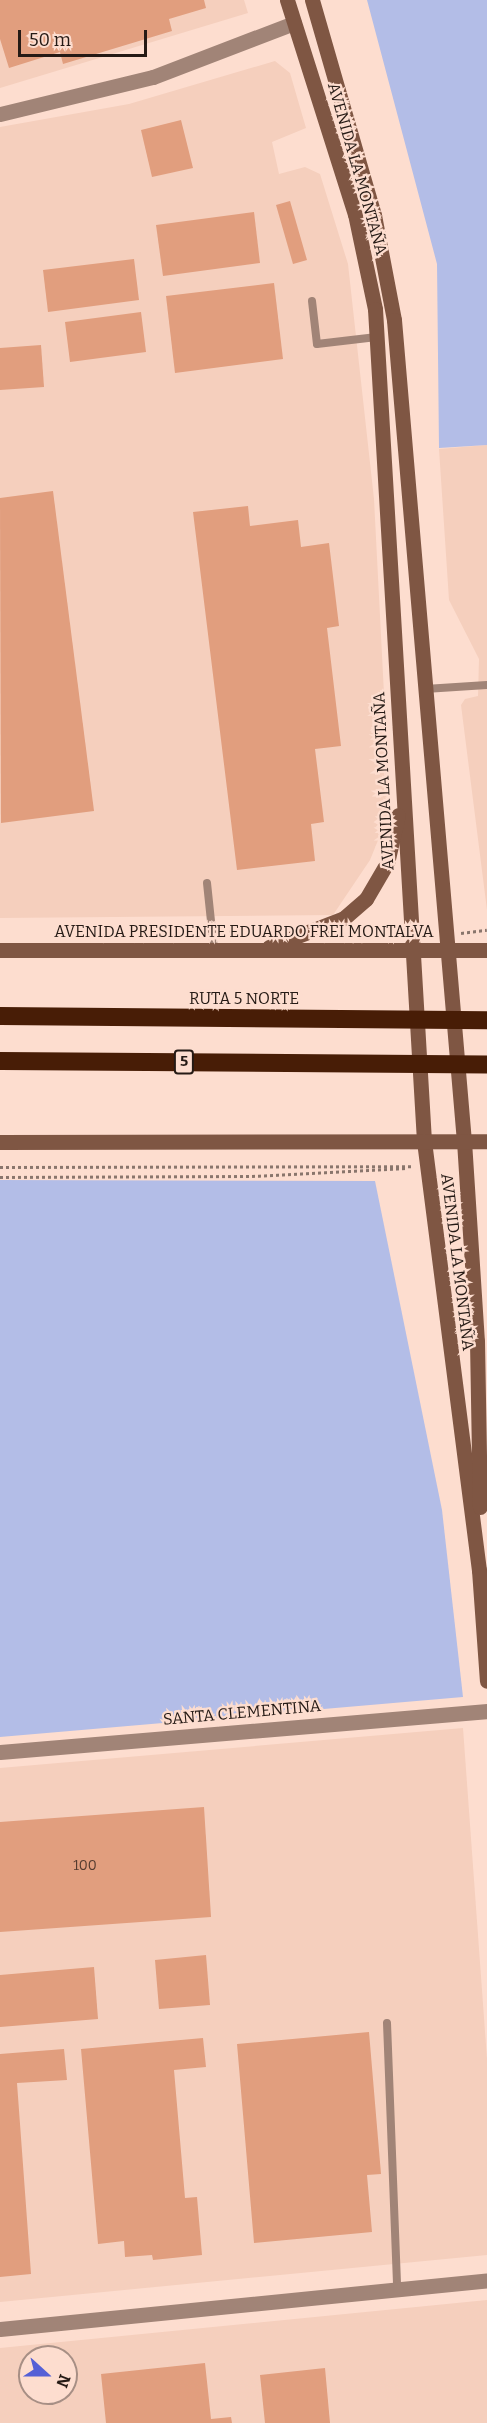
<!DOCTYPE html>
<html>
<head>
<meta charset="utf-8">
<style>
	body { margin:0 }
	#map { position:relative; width:487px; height:2423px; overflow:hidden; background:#fdddcf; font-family:Bitter,serif }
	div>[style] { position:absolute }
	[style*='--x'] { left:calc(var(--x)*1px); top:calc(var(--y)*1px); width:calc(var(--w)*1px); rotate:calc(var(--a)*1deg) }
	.built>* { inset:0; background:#f5cfbd }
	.green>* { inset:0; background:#b3bde7 }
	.building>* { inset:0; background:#e19e7e }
	.path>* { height:3px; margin-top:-1.5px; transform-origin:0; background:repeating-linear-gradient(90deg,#89756c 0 3px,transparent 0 6px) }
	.lane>* { height:8px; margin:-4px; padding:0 4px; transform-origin:4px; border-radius:4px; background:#a18477 }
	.street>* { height:15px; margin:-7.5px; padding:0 7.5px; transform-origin:7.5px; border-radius:7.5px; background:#a18477 }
	.secondary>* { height:15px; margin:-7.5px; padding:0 7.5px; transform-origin:7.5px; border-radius:7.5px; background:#7f5643 }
	.highway>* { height:18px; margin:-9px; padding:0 9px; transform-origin:9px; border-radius:9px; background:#481d06 }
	span { translate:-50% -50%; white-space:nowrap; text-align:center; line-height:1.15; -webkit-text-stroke:4.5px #fdddcf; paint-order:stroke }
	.number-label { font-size:14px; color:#543b2f }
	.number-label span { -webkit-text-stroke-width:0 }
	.shield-label span { padding:2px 4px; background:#fdddcf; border:2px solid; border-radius:4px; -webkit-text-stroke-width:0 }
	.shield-label { font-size:15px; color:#251a15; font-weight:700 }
	.street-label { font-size:16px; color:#251a15 }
	.north { position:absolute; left:18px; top:2345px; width:60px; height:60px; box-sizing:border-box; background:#fdddcf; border:2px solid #a78f85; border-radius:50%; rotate:111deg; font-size:16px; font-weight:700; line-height:24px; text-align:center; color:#251a15 }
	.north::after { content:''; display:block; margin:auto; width:21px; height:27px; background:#5560d6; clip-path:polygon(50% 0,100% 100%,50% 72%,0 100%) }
	.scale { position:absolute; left:18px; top:30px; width:129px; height:27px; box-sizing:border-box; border:3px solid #251a15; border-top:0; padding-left:8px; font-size:18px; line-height:21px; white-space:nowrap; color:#251a15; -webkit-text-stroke:4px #fdddcf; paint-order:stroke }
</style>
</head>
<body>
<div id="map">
	<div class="built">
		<i style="clip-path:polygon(0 0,244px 0,248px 13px,0 88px)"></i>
		<i style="clip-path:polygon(275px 61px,290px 73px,306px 128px,272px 142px,279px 174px,305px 167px,320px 174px,348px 264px,374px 499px,390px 811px,370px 860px,333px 915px,0 918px,0 127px,129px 104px)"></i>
		<i style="clip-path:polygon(487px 445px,487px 910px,461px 705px,465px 699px,478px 696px,479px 659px,449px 600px,439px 449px)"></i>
		<i style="clip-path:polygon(463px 1728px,487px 2059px,487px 2255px,0 2302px,0 1768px)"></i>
		<i style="clip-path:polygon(evenodd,487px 2300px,487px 2423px,0 2423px,0 2348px,487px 2300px,30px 2357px,66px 2357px,66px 2393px,30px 2393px,30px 2357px)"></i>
	</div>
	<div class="green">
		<i style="clip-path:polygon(367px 0,487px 0,487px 445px,439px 448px,437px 264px)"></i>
		<i style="clip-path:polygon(0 1180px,375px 1181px,442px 1510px,463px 1697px,0 1737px)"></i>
	</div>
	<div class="building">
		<i style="clip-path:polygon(0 0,204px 0,206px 8px,169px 19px,172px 31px,63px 64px,60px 52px,9px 68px,0 39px)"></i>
		<i style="clip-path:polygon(181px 120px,193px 168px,152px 177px,141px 130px)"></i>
		<i style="clip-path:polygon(290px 201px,307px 260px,293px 264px,276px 205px)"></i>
		<i style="clip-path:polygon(254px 212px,260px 263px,163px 276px,156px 225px)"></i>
		<i style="clip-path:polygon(134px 259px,139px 300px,48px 312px,43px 270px)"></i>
		<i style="clip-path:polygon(274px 283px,283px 359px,175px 373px,166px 296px)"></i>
		<i style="clip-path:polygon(141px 312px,146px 352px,70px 362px,65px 322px)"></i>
		<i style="clip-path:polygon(41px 345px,44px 387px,0 390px,0 348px)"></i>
		<i style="clip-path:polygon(53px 491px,94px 811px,1px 823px,0 498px)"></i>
		<i style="clip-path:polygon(248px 506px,250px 526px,298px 520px,301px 547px,329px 543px,339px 626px,327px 628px,341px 746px,315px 749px,324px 822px,311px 824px,315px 861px,237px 870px,193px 512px)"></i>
		<i style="clip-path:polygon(204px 1807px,211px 1917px,0 1932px,0 1822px)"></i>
		<i style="clip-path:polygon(206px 1955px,210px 2005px,159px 2009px,155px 1960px)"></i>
		<i style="clip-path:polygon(94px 1967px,98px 2019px,0 2027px,0 1975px)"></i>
		<i style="clip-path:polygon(369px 2032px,381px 2174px,367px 2175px,372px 2232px,254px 2243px,237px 2044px)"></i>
		<i style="clip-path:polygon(203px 2038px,206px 2067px,174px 2070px,185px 2198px,197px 2197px,202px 2255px,153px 2260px,152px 2255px,125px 2257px,124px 2241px,98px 2244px,81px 2049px)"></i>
		<i style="clip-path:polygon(64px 2049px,67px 2080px,17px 2083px,31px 2274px,0 2277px,0 2054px)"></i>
		<i style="clip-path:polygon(205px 2363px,211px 2419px,231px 2417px,232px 2423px,106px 2423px,101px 2374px)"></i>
		<i style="clip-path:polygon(325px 2368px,330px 2423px,265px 2423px,260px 2375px)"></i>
	</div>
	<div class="path">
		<i style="--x:223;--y:932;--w:48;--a:-4.8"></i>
		<i style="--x:461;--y:933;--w:26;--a:-7"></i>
		<i style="--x:0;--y:1167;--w:412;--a:-0.1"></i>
		<i style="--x:0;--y:1177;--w:252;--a:-0.2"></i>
		<i style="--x:252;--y:1176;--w:155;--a:-3"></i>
	</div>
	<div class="lane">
		<i style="--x:312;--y:301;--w:43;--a:83.4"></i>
		<i style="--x:317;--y:344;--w:60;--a:-6.7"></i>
		<i style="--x:425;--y:689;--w:62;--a:-3.7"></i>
		<i style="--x:207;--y:883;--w:67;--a:84"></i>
		<i style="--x:387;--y:2023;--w:266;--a:87.8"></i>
	</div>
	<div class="street">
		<i style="--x:0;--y:114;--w:157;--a:-13.6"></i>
		<i style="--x:153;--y:77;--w:151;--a:-21"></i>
		<i style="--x:0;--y:1752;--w:489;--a:-4.8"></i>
		<i style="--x:0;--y:2329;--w:489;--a:-5.7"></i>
	</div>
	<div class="secondary">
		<i style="--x:287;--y:0;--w:225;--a:72.4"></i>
		<i style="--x:355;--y:214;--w:97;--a:78.1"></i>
		<i style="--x:375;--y:309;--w:833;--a:86.63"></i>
		<i style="--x:424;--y:1141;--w:433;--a:82.7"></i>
		<i style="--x:479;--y:1570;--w:111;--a:85.9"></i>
		<i style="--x:312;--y:0;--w:224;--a:73.9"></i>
		<i style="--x:374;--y:215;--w:107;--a:79.2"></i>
		<i style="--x:394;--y:320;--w:824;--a:85.13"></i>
		<i style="--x:464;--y:1141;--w:200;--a:86.3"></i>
		<i style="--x:477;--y:1341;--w:166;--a:89"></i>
		<i style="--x:269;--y:947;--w:80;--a:-21.1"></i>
		<i style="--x:344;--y:918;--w:29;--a:-41"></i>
		<i style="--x:366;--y:899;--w:42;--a:-59.7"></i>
		<i style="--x:387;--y:863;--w:49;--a:-77.1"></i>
		<i style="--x:0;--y:950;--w:487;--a:0"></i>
		<i style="--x:0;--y:1142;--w:487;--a:-0.1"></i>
	</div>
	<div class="highway">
		<i style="--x:0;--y:1016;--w:487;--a:0.5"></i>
		<i style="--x:0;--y:1061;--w:487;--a:0.4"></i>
	</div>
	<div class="number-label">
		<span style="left:85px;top:1866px">100</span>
	</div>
	<div class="shield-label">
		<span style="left:184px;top:1062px">5</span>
	</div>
	<div class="street-label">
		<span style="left:357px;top:169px;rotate:74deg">AVENIDA LA MONTAÑA</span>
		<span style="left:384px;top:781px;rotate:-93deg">AVENIDA LA MONTAÑA</span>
		<span style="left:244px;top:932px">AVENIDA PRESIDENTE EDUARDO FREI MONTALVA</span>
		<span style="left:244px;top:999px">RUTA 5 NORTE</span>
		<span style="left:457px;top:1262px;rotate:83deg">AVENIDA LA MONTAÑA</span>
		<span style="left:242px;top:1713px;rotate:-5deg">SANTA CLEMENTINA</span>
	</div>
	<div class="north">N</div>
	<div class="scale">50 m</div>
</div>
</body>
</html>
